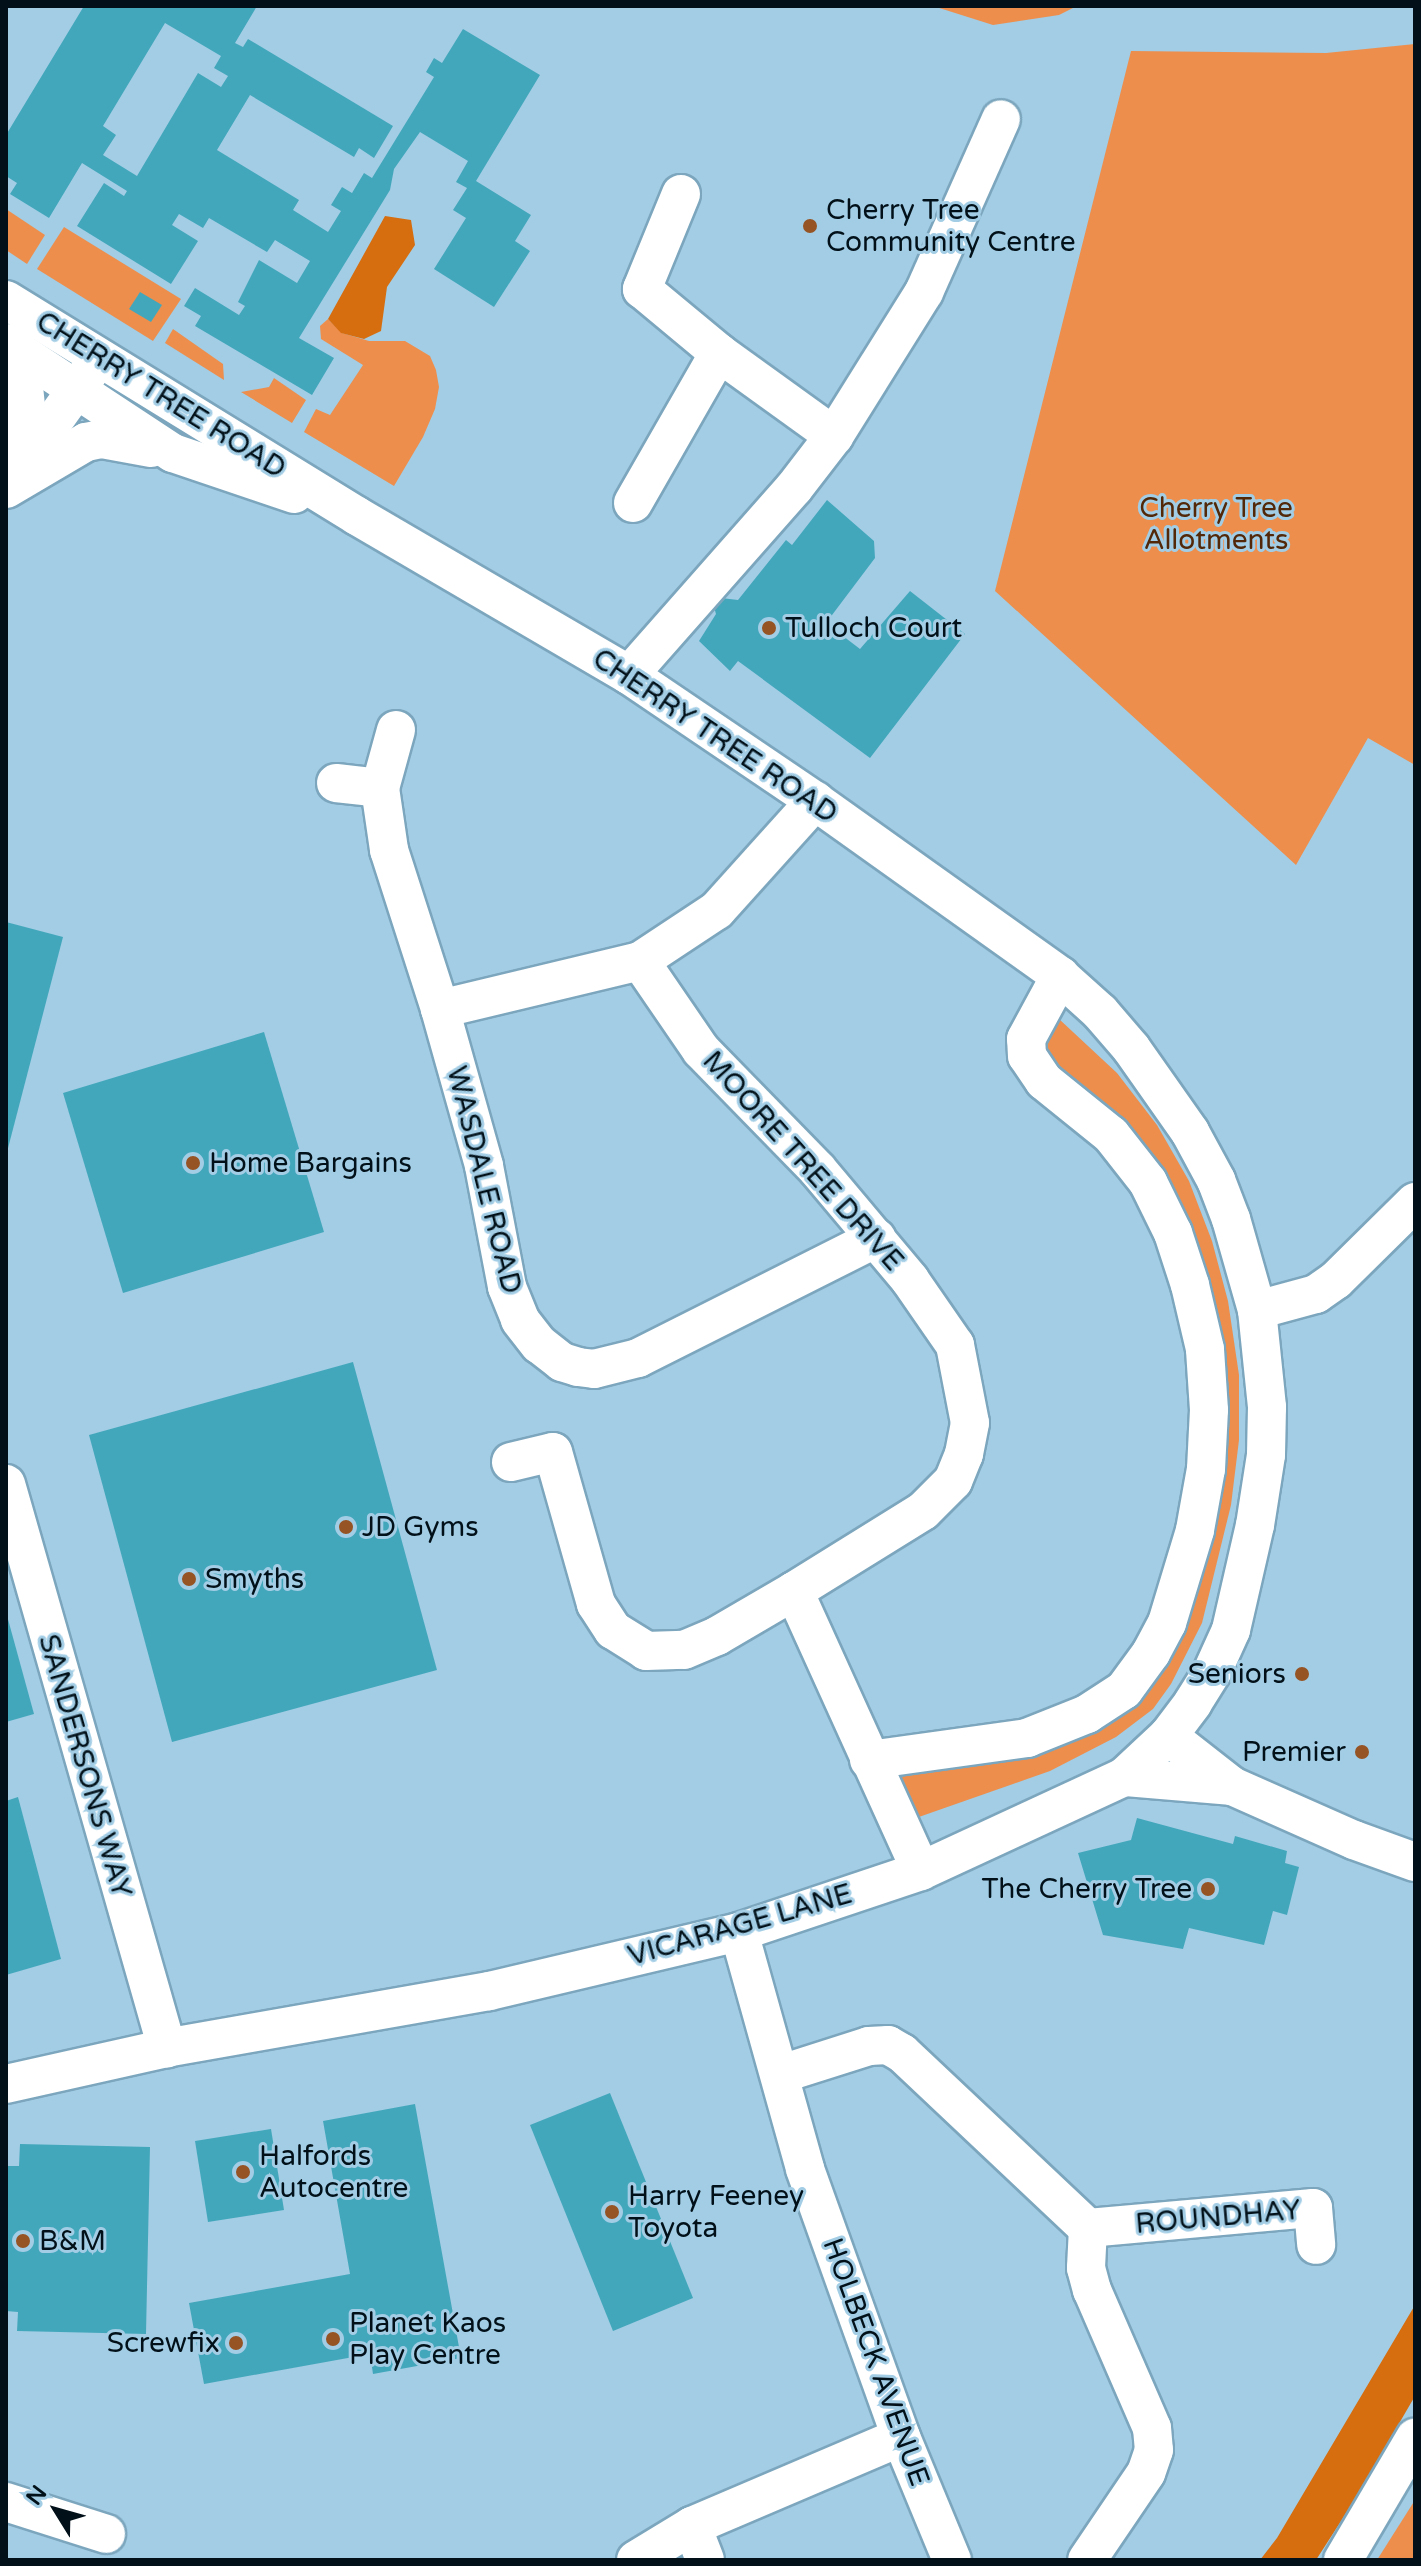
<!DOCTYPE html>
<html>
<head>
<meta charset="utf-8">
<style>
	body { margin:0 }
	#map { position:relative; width:1421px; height:2566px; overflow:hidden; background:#a2cde5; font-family:"Varela Round",sans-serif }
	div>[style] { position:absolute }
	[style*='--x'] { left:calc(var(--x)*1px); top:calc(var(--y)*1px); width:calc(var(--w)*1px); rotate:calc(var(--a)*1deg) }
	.green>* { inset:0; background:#ed8e4d }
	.forest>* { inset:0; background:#d66d0f }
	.building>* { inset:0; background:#43a7bb }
	.roads { filter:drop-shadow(2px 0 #7ca6bd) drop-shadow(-2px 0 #7ca6bd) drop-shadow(0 2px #7ca6bd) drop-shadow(0 -2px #7ca6bd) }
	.minor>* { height:38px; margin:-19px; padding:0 19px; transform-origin:19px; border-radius:19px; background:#fff }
	.dots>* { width:22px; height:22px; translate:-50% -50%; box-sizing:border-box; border:4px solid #a2cde5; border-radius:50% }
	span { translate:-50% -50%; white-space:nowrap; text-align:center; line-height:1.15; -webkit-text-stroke:6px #a2cde5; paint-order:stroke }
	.poi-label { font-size:28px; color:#021119 }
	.left { translate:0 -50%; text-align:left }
	.right { translate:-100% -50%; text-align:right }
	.street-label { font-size:28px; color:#021119 }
	.park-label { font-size:28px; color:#522808 }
	.frame { position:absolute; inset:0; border:8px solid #021119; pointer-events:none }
	.north { position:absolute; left:16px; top:2470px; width:80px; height:80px; -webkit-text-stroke:6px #a2cde5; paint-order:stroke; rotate:307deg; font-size:22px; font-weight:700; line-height:32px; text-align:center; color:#021119 }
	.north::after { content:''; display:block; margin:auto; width:28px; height:36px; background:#021119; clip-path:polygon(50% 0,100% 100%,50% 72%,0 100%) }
</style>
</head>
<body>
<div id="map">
	<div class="green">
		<i style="clip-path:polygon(933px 6px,1077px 6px,1059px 15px,993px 25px)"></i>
		<i style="clip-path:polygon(1415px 44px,1415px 765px,1368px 738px,1296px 865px,995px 591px,1131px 51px,1326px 53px)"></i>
		<i style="clip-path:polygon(6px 209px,45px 235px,27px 264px,6px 250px)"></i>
		<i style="clip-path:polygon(64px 227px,181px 299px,153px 341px,37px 269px)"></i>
		<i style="clip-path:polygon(328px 319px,342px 333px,369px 341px,405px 341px,430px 356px,436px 370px,439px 387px,435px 409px,423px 437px,394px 486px,304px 432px,316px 409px,330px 415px,363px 365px,321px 339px,320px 326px)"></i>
		<i style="clip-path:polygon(173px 329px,223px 364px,224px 380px,165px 343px)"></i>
		<i style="clip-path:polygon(274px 378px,306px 400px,292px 423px,241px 392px,269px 387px)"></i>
		<i style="clip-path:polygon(1044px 1005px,1117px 1073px,1157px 1125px,1189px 1181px,1212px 1241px,1228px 1301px,1239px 1375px,1239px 1440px,1231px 1505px,1202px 1623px,1171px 1684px,1153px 1709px,1116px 1737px,1050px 1771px,916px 1818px,890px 1756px,1027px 1738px,1124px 1690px,1206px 1469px,1173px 1233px,1044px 1081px)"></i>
		<i style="clip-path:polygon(1415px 2500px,1415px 2560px,1377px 2560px)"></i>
	</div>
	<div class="forest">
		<i style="clip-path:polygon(385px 216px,411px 220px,415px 245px,387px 287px,381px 331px,364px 339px,341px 333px,328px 319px)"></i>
		<i style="clip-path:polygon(1415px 2305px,1415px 2396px,1354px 2501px,1316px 2560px,1260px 2560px,1277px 2538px)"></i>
	</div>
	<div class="building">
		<i style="clip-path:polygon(evenodd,84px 6px,257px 6px,235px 43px,243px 47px,248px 39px,393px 126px,374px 158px,359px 148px,354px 157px,250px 95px,217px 150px,299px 200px,293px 210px,328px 232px,341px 211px,331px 205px,342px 187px,352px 193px,364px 173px,372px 178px,434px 77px,426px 72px,434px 58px,442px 63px,463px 29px,540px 75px,476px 181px,531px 215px,515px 241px,530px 251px,494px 307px,434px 269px,466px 218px,453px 210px,467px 188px,456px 182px,468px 161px,420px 132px,394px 169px,390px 190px,299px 338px,334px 358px,312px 395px,195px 326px,201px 316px,184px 306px,195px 288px,239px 315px,245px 306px,238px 302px,259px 260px,297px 283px,310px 261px,275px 240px,267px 252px,209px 218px,203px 228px,179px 214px,172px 225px,198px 241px,171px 284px,77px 226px,104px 183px,124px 196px,127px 191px,82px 163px,49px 218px,10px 194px,17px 183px,6px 176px,6px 135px,84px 6px,165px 23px,221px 56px,214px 68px,228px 76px,221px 87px,198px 73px,137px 176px,103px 155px,116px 135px,103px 126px,165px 23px)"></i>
		<i style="clip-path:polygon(140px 292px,162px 305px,151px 322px,129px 309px)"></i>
		<i style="clip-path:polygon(827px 500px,874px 541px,875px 558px,826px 623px,860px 649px,910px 591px,965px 634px,870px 758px,738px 661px,730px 671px,699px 641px,716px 614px,714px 607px,721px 598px,738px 600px,786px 540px,792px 545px)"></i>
		<i style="clip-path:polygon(6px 922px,63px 937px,7px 1152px,6px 1152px)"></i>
		<i style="clip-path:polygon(264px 1032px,324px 1232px,123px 1293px,63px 1093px)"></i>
		<i style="clip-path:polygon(353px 1362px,437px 1670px,172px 1742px,89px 1435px)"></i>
		<i style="clip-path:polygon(6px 1612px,34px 1714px,6px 1722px)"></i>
		<i style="clip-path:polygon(18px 1797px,61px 1959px,6px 1975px,6px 1801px)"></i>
		<i style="clip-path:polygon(1137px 1818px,1233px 1844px,1235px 1836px,1287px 1851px,1285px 1863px,1299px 1867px,1287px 1915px,1273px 1911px,1264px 1945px,1189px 1928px,1183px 1949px,1103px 1935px,1078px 1853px,1131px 1840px)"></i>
		<i style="clip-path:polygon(610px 2093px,693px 2298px,613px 2331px,530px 2125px)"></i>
		<i style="clip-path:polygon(415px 2104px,461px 2358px,373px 2374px,370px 2354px,204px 2384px,189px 2303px,350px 2274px,323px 2121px)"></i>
		<i style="clip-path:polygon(271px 2129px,284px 2210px,208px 2222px,195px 2141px)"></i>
		<i style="clip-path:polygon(20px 2144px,150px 2147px,146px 2334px,17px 2331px,18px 2312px,6px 2311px,6px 2166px,19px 2166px)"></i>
	</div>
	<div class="roads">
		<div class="minor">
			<i style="--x:681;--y:194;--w:103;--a:112.3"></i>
			<i style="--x:642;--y:289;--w:100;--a:39.7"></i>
			<i style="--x:719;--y:353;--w:142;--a:35.8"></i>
			<i style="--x:6;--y:300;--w:412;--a:31.6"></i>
			<i style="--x:357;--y:516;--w:315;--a:30.3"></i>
			<i style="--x:629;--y:675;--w:225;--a:34.1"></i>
			<i style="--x:815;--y:801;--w:301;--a:35.5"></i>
			<i style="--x:1060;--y:976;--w:54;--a:42"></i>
			<i style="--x:1100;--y:1012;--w:48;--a:49.3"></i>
			<i style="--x:1131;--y:1048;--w:103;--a:54.9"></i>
			<i style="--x:1190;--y:1132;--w:55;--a:61.6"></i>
			<i style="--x:1216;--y:1180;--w:42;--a:69"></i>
			<i style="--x:1231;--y:1219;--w:95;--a:74.1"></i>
			<i style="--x:1257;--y:1310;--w:98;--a:84.1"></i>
			<i style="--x:1267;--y:1407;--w:48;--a:91.2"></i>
			<i style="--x:1266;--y:1455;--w:71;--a:98.9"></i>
			<i style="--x:1255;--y:1525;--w:108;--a:102.9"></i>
			<i style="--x:1231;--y:1630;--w:46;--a:114.3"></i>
			<i style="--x:1212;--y:1672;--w:36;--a:122"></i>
			<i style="--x:1193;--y:1703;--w:41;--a:127.1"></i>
			<i style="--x:1168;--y:1736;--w:60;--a:137"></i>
			<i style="--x:1124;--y:1777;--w:224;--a:155.2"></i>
			<i style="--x:921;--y:1871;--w:192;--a:161.5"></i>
			<i style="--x:739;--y:1932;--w:257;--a:166.7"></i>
			<i style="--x:489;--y:1991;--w:327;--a:170"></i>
			<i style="--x:167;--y:2048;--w:165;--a:167.4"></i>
			<i style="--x:6;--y:343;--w:200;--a:33.4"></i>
			<i style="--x:173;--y:453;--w:128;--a:18.7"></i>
			<i style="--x:11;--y:347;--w:42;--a:72"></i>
			<i style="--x:24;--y:387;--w:28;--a:84"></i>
			<i style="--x:27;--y:415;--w:16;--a:90"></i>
			<i style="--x:27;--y:431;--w:32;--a:112"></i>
			<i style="--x:15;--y:475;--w:127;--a:-54.3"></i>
			<i style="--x:6;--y:489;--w:93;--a:-30.4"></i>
			<i style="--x:86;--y:442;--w:16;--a:-11"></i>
			<i style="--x:102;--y:439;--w:50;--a:10.4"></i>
			<i style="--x:633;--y:503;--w:173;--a:-60.2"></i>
			<i style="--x:629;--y:675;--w:249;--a:-48.6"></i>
			<i style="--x:794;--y:488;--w:66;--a:-52.4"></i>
			<i style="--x:834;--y:436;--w:170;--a:-58"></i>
			<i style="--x:924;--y:292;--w:189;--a:-66"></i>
			<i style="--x:396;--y:730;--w:60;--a:105.4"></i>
			<i style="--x:380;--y:788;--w:63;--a:81.7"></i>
			<i style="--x:389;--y:850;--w:167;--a:72.2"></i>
			<i style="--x:440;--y:1009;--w:163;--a:74.3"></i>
			<i style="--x:484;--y:1166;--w:123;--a:79.2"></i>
			<i style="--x:507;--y:1287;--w:35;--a:68"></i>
			<i style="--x:520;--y:1320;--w:31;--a:52"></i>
			<i style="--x:539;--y:1344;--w:29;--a:38"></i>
			<i style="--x:562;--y:1362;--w:17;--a:17"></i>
			<i style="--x:578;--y:1367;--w:16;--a:7"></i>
			<i style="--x:594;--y:1369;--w:45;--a:-14"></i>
			<i style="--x:638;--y:1358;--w:267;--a:-26.7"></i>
			<i style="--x:336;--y:783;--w:44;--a:6.5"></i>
			<i style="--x:640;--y:961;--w:108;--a:55.6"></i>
			<i style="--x:701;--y:1050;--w:166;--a:45.7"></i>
			<i style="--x:817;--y:1169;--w:145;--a:50"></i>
			<i style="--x:910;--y:1280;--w:79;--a:55.3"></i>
			<i style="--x:955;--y:1345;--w:79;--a:79.1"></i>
			<i style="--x:970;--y:1423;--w:32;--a:101"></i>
			<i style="--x:964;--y:1454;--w:29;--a:112"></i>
			<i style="--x:953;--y:1481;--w:42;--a:135"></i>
			<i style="--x:923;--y:1511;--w:152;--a:148.2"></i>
			<i style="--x:794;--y:1591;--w:307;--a:65.6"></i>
			<i style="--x:440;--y:1009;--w:206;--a:-13.5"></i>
			<i style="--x:640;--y:961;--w:92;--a:-33.5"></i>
			<i style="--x:717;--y:910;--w:147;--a:-48"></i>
			<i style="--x:1257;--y:1310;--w:61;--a:-15.2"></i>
			<i style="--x:1316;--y:1294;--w:24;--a:-35"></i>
			<i style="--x:1336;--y:1280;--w:111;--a:-44.6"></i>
			<i style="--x:511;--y:1462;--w:43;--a:-13.4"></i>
			<i style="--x:553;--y:1452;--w:158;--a:74.2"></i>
			<i style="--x:596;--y:1604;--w:31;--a:57"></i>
			<i style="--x:613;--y:1630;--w:39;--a:32"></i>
			<i style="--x:646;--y:1651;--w:38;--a:-2"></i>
			<i style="--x:684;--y:1650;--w:36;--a:-23"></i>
			<i style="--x:717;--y:1636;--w:89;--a:-30.3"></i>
			<i style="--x:6;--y:1484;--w:587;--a:74.07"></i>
			<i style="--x:1168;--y:1736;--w:81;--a:38"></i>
			<i style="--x:1232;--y:1786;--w:133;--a:23.9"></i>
			<i style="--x:1354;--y:1840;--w:65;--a:19.8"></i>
			<i style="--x:869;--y:1760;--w:160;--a:-7.9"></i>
			<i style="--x:1027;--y:1738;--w:65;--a:-21.8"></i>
			<i style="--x:1087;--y:1714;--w:44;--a:-33"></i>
			<i style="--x:1124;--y:1690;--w:46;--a:-53.9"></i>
			<i style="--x:1151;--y:1653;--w:34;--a:-62"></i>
			<i style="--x:1167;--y:1623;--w:97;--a:-73.2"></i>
			<i style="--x:1195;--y:1530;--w:62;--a:-79.8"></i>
			<i style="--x:1206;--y:1469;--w:59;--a:-87.1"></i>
			<i style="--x:1209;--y:1410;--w:61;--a:-93.8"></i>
			<i style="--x:1205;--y:1349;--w:66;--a:-103.2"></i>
			<i style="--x:1190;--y:1285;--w:55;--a:-108.1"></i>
			<i style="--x:1173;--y:1233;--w:57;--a:-116.1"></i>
			<i style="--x:1148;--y:1182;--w:60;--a:-128.2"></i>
			<i style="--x:1111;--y:1135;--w:86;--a:-141.1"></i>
			<i style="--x:1044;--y:1081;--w:30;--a:-124"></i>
			<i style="--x:1027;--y:1056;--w:17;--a:-93"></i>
			<i style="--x:1026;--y:1039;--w:72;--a:-61.6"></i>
			<i style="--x:1124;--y:1777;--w:108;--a:4.8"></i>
			<i style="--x:739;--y:1932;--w:246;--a:74.4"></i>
			<i style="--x:805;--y:2169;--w:285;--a:70.3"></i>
			<i style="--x:901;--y:2437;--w:133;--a:67.5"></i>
			<i style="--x:781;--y:2074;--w:92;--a:-17.7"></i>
			<i style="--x:869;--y:2046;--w:19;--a:-3"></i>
			<i style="--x:888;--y:2045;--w:16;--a:30"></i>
			<i style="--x:902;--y:2053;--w:255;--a:43.3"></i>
			<i style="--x:1088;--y:2228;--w:40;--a:92.9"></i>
			<i style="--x:1086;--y:2268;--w:23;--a:75"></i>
			<i style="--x:1092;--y:2290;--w:150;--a:66.5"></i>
			<i style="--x:1152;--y:2428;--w:22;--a:85"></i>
			<i style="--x:1154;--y:2450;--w:24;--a:109"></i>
			<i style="--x:1146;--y:2473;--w:105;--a:124.1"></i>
			<i style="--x:1088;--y:2228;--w:226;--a:-5.1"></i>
			<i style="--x:1313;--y:2208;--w:37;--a:85"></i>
			<i style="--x:6;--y:2502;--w:105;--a:17.7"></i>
			<i style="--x:692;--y:2526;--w:36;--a:69"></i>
			<i style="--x:636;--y:2560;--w:66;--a:-31.3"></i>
			<i style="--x:692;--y:2526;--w:227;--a:-23.1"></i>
			<i style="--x:1343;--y:2560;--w:142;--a:-59.5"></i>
		</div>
	</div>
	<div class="dots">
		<i style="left:810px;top:226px;background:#965323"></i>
		<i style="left:769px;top:628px;background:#965323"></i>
		<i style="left:193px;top:1163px;background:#965323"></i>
		<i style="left:346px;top:1527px;background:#965323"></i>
		<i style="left:189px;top:1579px;background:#965323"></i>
		<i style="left:1302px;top:1674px;background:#965323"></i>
		<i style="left:1362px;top:1752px;background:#965323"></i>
		<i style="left:1208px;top:1889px;background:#965323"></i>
		<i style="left:243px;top:2172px;background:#965323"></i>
		<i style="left:612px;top:2212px;background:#965323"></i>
		<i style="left:23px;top:2241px;background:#965323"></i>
		<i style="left:333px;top:2339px;background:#965323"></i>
		<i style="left:236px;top:2343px;background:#965323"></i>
	</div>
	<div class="poi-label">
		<span class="left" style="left:826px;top:226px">Cherry Tree<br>Community Centre</span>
		<span class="left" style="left:785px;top:628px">Tulloch Court</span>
		<span class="left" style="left:209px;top:1163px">Home Bargains</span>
		<span class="left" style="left:362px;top:1527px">JD Gyms</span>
		<span class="left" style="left:205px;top:1579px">Smyths</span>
		<span class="right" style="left:1286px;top:1674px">Seniors</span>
		<span class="right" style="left:1346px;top:1752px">Premier</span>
		<span class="right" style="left:1192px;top:1889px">The Cherry Tree</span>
		<span class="left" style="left:259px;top:2172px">Halfords<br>Autocentre</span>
		<span class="left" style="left:628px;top:2212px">Harry Feeney<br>Toyota</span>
		<span class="left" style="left:39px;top:2241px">B&amp;M</span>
		<span class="left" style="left:349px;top:2339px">Planet Kaos<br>Play Centre</span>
		<span class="right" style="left:220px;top:2343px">Screwfix</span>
	</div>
	<div class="street-label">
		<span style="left:161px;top:395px;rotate:32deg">CHERRY TREE ROAD</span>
		<span style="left:715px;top:736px;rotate:34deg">CHERRY TREE ROAD</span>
		<span style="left:803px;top:1161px;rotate:48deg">MOORE TREE DRIVE</span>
		<span style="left:484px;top:1180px;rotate:76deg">WASDALE ROAD</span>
		<span style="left:85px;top:1766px;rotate:74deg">SANDERSONS WAY</span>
		<span style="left:740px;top:1925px;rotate:-16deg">VICARAGE LANE</span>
		<span style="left:1218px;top:2217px;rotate:-5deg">ROUNDHAY</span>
		<span style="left:876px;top:2362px;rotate:70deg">HOLBECK AVENUE</span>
	</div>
	<div class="park-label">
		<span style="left:1216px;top:524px">Cherry Tree<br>Allotments</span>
	</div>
	<div class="frame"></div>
	<div class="north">N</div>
</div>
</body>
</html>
